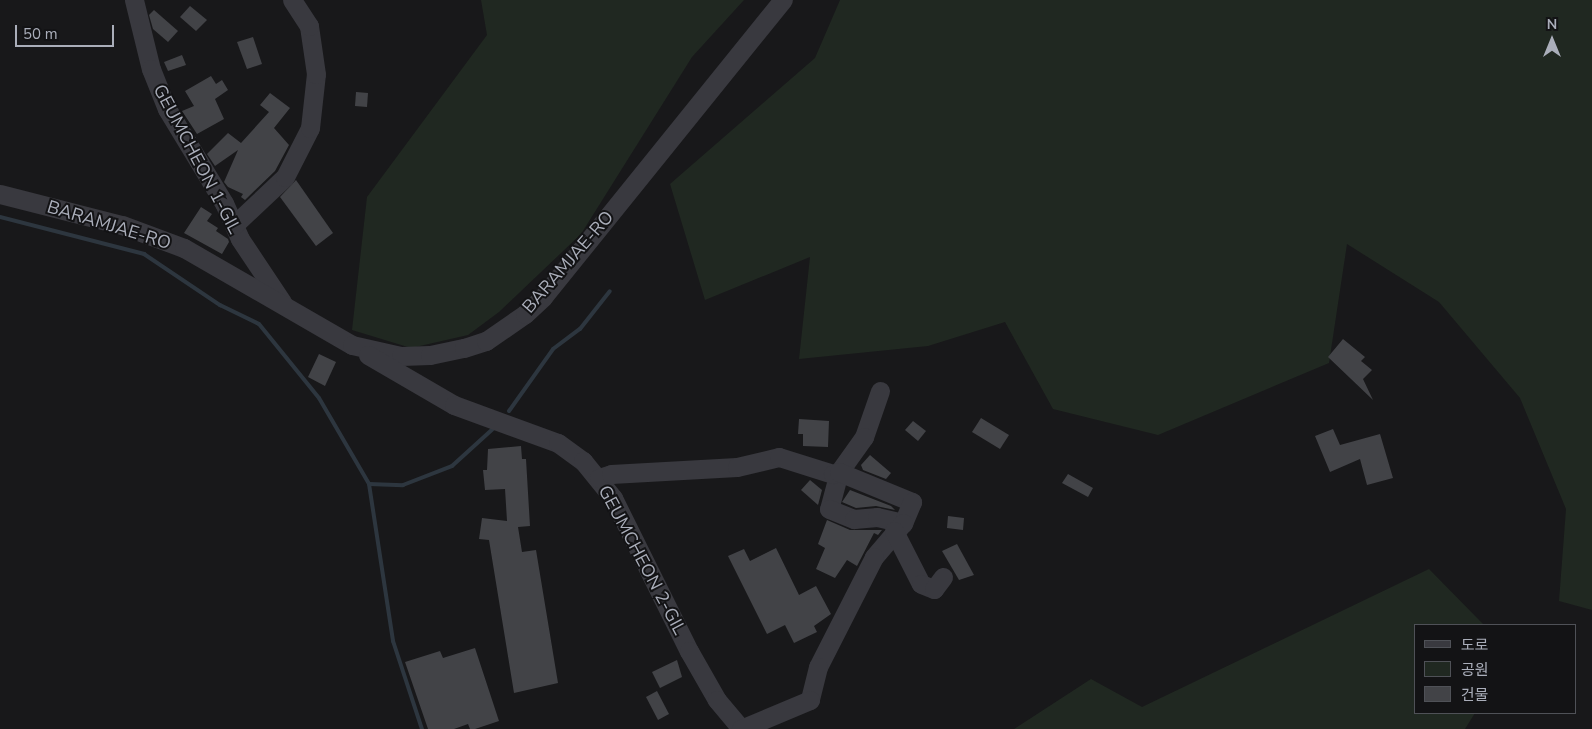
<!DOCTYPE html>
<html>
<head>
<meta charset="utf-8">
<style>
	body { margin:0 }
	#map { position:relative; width:1592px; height:729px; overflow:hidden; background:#18181a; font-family:"Nunito Sans","Noto Sans KR",sans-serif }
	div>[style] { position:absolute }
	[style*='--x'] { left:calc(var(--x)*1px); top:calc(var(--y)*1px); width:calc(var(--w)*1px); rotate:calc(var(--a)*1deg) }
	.green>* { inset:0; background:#202821 }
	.stream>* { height:4px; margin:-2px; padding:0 2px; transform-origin:2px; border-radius:2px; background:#2d363f }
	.building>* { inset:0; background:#424347 }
	.minor>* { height:19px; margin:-9.5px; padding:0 9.5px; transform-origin:9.5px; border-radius:9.5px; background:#39393f }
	span { translate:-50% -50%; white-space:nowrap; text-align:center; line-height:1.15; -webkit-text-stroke:4px #131315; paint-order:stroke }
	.street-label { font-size:18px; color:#aaaeba }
	.legend { position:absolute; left:1414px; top:624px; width:162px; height:90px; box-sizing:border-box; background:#131315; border:1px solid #4f5157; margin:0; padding:6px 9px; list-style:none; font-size:15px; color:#aaaeba }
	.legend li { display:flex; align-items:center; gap:10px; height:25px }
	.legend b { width:25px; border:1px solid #4f5157 }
	.north { position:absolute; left:1527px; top:15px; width:50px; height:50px; -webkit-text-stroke:4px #131315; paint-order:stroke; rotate:0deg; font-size:14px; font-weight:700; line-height:20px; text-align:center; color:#aaaeba }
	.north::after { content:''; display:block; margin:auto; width:18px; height:22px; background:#aaaeba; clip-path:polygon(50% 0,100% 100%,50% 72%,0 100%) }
	.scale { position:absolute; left:15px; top:25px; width:99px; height:22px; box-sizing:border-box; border:2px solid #aaaeba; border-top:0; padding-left:6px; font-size:15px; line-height:18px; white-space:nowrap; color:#aaaeba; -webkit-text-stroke:4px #131315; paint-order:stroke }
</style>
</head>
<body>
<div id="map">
	<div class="green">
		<i style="clip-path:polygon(481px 0,744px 0,692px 57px,581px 234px,499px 312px,468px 335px,411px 348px,352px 330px,367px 197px,487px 35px)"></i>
		<i style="clip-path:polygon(840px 0,1592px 0,1592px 610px,1559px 601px,1566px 509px,1520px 398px,1439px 302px,1347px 244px,1329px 363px,1158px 435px,1053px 409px,1005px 322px,928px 346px,799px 359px,810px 257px,705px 300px,670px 184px,815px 58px)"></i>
		<i style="clip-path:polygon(1429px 569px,1484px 625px,1416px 625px,1416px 713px,1475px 713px,1465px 729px,1014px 729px,1091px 679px,1142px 707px)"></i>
	</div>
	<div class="stream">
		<i style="--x:0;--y:217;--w:149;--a:14.4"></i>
		<i style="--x:144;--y:254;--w:92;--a:33.9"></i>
		<i style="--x:220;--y:305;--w:43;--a:26"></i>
		<i style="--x:259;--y:324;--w:95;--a:51"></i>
		<i style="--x:319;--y:398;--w:99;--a:59.8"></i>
		<i style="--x:369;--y:484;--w:159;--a:81.3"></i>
		<i style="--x:393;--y:641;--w:93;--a:71.8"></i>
		<i style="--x:509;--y:411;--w:76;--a:-54.6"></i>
		<i style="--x:553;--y:349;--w:34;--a:-37"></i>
		<i style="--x:580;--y:329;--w:48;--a:-51.7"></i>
		<i style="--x:369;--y:484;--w:34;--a:2"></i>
		<i style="--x:403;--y:485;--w:53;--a:-21.2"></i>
		<i style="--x:452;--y:466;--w:58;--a:-42.2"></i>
	</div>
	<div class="building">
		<i style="clip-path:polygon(190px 6px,207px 20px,196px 31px,180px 17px)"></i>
		<i style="clip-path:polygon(154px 10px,178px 31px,168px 42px,153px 29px,149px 15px)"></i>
		<i style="clip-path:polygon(253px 37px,262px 64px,247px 69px,237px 42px)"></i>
		<i style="clip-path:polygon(182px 55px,186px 65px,168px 71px,164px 62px)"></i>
		<i style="clip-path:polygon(211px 76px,216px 84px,222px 80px,228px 90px,215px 99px,224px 119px,197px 134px,182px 111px,194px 106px,185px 91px)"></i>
		<i style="clip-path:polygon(356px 92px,368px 93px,367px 107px,355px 106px)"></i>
		<i style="clip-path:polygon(270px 93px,290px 108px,274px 128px,289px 145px,275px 171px,245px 200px,241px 197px,243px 194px,228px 187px,224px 182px,238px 150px,215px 166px,207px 154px,228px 133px,241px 143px,269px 112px,260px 105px)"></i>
		<i style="clip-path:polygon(296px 180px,333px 233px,316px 246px,280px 197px)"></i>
		<i style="clip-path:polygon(201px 207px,212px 214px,207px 221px,218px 228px,216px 231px,228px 239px,229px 242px,222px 254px,184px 233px)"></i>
		<i style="clip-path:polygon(1343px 339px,1365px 357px,1361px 361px,1372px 370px,1363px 379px,1373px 400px,1328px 357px)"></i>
		<i style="clip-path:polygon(319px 354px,336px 362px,325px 386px,308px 377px)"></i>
		<i style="clip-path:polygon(981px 418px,1009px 435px,1000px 449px,972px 432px)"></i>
		<i style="clip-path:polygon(799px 419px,829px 421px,828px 447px,803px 446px,803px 434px,798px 434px)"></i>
		<i style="clip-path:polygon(913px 421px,926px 431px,918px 441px,905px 430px)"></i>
		<i style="clip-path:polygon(1333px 429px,1340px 445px,1380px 434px,1393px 478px,1367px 485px,1360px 459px,1330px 472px,1315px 436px)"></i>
		<i style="clip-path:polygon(521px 446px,522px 459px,526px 459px,530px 526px,518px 527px,522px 552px,536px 550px,558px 683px,514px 693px,489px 540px,479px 539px,482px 518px,507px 521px,505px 489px,485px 490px,483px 470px,487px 470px,488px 449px)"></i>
		<i style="clip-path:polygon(870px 455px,891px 473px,886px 479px,863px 470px,861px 465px)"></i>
		<i style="clip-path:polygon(1068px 474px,1093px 488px,1088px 497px,1062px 483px)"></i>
		<i style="clip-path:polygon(810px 480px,822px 490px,818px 505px,801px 490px)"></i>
		<i style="clip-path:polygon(850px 490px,891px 506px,895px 510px,876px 506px,856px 508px,842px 502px)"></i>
		<i style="clip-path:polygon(948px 516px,964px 518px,963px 530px,947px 528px)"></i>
		<i style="clip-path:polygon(827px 520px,850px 530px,882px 530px,878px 535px,874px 533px,857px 566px,847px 560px,835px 578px,816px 569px,825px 548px,818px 544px)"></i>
		<i style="clip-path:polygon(957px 544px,974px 575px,959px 580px,942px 551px)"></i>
		<i style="clip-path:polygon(776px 548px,799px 595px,816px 586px,831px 614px,814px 626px,817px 632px,794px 643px,785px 625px,767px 634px,728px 556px,744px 549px,750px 561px)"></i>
		<i style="clip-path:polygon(475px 648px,499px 721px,475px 729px,470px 729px,468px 724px,454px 729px,428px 729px,405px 662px,440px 651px,443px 658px)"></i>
		<i style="clip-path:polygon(677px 660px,682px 677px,660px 688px,652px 672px)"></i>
		<i style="clip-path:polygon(657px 691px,669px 714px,658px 720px,646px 697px)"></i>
	</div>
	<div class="minor">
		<i style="--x:134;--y:0;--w:71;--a:76.2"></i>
		<i style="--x:151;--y:69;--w:43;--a:68.2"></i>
		<i style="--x:167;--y:109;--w:110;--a:58.8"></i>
		<i style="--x:224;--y:203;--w:39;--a:66"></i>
		<i style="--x:240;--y:239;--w:76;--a:56.3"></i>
		<i style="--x:0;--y:194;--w:126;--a:14.3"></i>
		<i style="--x:122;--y:225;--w:66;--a:20.4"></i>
		<i style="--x:184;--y:248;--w:194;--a:30"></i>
		<i style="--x:352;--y:345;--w:50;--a:12.7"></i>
		<i style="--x:401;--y:356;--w:29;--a:-2"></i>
		<i style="--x:430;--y:355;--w:35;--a:-12"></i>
		<i style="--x:464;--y:348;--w:23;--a:-18"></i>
		<i style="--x:486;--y:341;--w:47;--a:-34.7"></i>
		<i style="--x:525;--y:314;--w:25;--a:-43"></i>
		<i style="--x:543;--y:297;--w:382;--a:-51.1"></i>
		<i style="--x:234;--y:225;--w:70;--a:-43.3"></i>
		<i style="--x:285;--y:177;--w:55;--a:-63"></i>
		<i style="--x:310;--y:128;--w:54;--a:-83.7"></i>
		<i style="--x:316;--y:74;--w:49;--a:-98.3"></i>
		<i style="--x:309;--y:26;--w:31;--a:-123"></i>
		<i style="--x:368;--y:355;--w:99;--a:30.2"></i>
		<i style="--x:454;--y:405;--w:111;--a:20.1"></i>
		<i style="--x:558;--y:443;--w:31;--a:36"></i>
		<i style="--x:583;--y:461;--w:48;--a:51"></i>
		<i style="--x:613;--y:498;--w:171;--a:63.6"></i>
		<i style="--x:689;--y:651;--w:56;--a:60.3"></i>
		<i style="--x:717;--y:700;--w:38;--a:50"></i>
		<i style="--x:880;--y:391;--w:49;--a:109.2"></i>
		<i style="--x:864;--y:437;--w:43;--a:125.5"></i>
		<i style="--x:839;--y:472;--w:38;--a:105"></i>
		<i style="--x:829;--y:509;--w:27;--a:22"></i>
		<i style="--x:854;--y:519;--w:23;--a:-5"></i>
		<i style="--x:877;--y:517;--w:27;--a:13"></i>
		<i style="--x:599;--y:478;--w:13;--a:-18"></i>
		<i style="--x:611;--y:474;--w:126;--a:-3.2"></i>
		<i style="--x:737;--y:467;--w:43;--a:-13.4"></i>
		<i style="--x:779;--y:457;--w:57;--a:17.5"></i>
		<i style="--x:833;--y:474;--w:6;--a:-18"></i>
		<i style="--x:839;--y:472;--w:79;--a:22.3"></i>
		<i style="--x:912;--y:502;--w:23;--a:113"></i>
		<i style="--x:903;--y:523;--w:45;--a:130.5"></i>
		<i style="--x:874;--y:557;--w:123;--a:117"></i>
		<i style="--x:818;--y:667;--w:34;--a:104"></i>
		<i style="--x:810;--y:700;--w:75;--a:157.2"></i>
		<i style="--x:894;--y:531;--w:59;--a:63"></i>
		<i style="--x:921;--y:584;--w:14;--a:21"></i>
		<i style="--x:934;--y:589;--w:15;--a:-53"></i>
	</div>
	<div class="street-label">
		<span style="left:197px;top:159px;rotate:62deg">GEUMCHEON 1-GIL</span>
		<span style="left:109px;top:225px;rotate:17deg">BARAMJAE-RO</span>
		<span style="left:568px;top:262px;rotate:-49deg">BARAMJAE-RO</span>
		<span style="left:642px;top:560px;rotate:62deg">GEUMCHEON 2-GIL</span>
	</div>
	<ul class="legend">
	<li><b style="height:6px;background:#39393f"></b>도로</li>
	<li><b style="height:14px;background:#202821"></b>공원</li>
	<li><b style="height:14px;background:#424347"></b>건물</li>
	</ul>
	<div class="north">N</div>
	<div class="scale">50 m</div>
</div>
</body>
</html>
